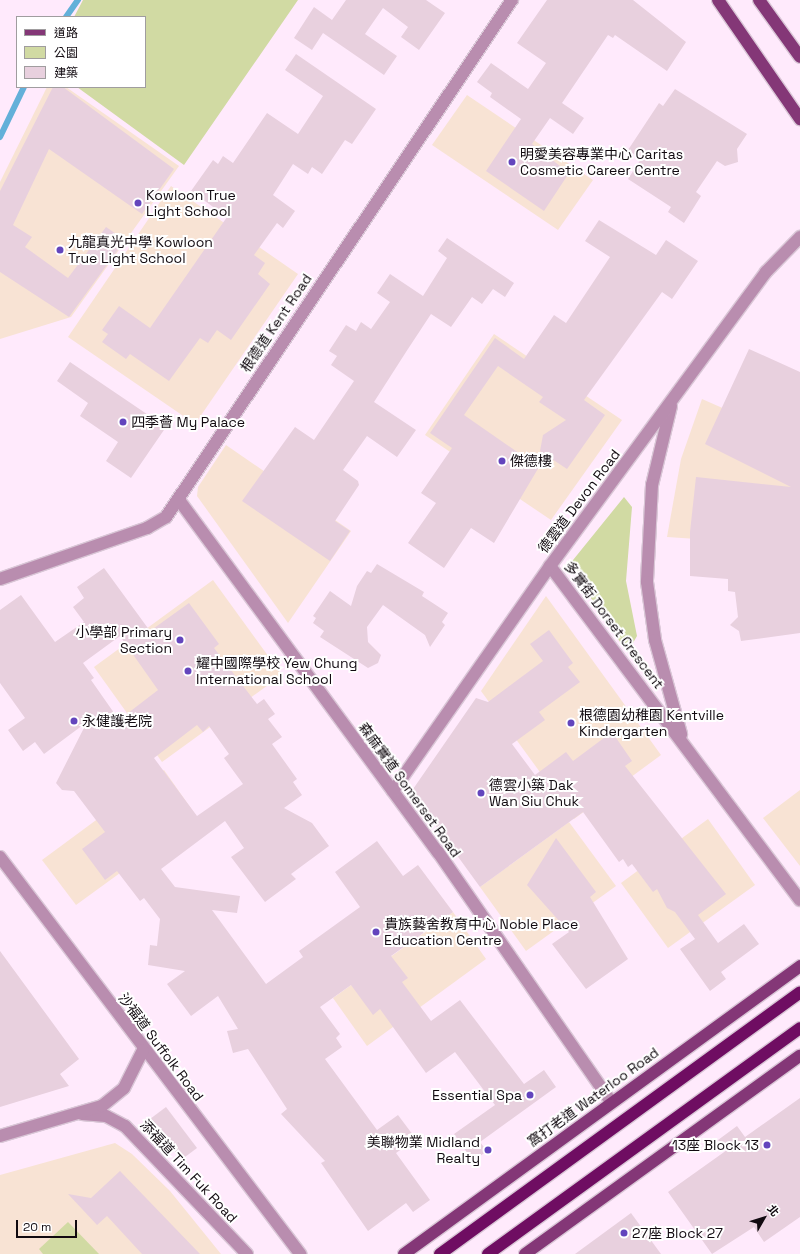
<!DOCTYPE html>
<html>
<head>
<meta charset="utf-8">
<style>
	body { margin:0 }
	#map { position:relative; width:800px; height:1254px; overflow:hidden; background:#ffeafc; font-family:"Space Grotesk","Noto Sans TC",sans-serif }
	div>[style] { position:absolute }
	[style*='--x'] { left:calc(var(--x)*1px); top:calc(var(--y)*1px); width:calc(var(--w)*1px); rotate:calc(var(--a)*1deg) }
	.education>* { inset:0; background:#f8e3d4 }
	.green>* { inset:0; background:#d1daa3 }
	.stream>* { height:6px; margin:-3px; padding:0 3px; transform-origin:3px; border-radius:3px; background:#63b0d9 }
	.building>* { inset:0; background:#e8d0de }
	.roads { filter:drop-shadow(1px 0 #d9c6d6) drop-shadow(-1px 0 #d9c6d6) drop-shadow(0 1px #d9c6d6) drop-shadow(0 -1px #d9c6d6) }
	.minor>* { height:12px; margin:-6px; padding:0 6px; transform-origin:6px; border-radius:6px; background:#b98daf }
	.major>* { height:12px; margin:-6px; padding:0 6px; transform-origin:6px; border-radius:6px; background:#843777 }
	.highway>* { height:12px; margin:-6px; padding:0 6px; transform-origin:6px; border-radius:6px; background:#6f0d62 }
	.dots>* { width:11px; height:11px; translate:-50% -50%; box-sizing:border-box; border:2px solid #fff; border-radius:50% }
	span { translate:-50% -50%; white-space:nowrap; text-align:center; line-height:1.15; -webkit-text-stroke:4px #fff; paint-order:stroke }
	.poi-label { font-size:14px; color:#110a10 }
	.left { translate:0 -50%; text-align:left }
	.right { translate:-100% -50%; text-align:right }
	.street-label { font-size:14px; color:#110a10 }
	.legend { position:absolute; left:16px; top:16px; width:130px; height:72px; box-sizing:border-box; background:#fff; border:1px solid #a09d9f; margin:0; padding:5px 7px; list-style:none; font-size:12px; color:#110a10 }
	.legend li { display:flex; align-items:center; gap:8px; height:20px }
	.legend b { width:20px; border:1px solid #a09d9f }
	.north { position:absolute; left:744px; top:1198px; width:40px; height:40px; -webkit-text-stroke:3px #fff; paint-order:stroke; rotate:51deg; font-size:11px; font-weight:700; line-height:16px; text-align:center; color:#110a10 }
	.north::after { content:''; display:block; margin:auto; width:14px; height:18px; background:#110a10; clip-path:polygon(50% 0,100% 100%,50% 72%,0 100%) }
	.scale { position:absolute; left:16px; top:1220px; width:61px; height:18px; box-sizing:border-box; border:2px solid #110a10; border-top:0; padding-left:5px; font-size:12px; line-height:14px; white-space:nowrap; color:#110a10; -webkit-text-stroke:3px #fff; paint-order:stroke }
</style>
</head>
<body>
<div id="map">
	<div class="education">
		<i style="clip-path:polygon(47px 87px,66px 87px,179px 166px,71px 317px,0 339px,0 182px)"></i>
		<i style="clip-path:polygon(467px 95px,593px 180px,558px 230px,432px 145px)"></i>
		<i style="clip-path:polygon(171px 186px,298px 274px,195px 424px,68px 337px)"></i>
		<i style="clip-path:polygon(494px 334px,622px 420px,551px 520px,425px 435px)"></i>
		<i style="clip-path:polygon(702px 399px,800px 442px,800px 546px,667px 537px,681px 459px)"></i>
		<i style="clip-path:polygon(226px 445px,351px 531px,288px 623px,197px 496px,198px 487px)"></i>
		<i style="clip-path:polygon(213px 580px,282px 675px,162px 762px,94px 667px)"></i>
		<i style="clip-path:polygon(546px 596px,661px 755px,574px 819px,481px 691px)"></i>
		<i style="clip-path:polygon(164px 770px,197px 817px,76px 905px,42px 860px)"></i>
		<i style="clip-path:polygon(800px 790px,800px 866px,763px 818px)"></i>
		<i style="clip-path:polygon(708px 819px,755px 885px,668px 948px,621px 883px)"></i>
		<i style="clip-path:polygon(569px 822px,616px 886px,526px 951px,480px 887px)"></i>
		<i style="clip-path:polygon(453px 912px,486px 959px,367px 1046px,333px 998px)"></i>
		<i style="clip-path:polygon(115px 1143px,132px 1154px,170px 1191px,221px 1254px,0 1254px,0 1175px)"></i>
	</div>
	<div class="green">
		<i style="clip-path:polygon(83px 0,298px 0,184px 165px,77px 87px,145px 87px,145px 17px,74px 17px)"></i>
		<i style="clip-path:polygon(624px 497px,632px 507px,626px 581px,637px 636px,630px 648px,624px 648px,569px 565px)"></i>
		<i style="clip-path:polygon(68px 1222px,99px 1254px,43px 1254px,39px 1249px)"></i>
	</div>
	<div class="stream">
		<i style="--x:66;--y:17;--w:21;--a:-55"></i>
		<i style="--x:0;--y:137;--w:55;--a:-64.4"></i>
	</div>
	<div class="building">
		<i style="clip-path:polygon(346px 0,426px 0,445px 13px,419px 50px,401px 37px,408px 27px,383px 8px,365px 34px,397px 56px,384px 75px,323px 33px,312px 50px,294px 38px,314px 7px,332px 20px)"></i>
		<i style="clip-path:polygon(547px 0,633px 0,686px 42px,667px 71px,615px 35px,613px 38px,608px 35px,562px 103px,584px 118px,573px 134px,550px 118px,532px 144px,569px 173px,544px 211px,486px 171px,521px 119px,490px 97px,492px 93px,477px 82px,491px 63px,528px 89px,546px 63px,517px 43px)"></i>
		<i style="clip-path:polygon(296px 54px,376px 109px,352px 144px,345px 140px,322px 174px,312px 167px,308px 174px,293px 164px,273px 195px,295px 211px,283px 228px,277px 223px,254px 255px,265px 263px,258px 274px,270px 284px,231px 340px,217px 330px,208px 343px,200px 338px,169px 381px,130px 354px,126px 359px,102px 342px,108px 334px,102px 330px,119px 306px,150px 328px,227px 217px,191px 191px,213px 160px,218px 164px,223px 156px,233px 163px,267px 113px,298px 134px,323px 96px,285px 70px)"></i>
		<i style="clip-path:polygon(53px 87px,63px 87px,174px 169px,142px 214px,49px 149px,13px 225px,32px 237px,25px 247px,68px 278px,106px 227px,125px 240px,69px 317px,0 272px,0 191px)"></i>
		<i style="clip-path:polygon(675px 89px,747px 134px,737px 149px,738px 162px,725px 166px,717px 161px,696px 192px,701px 196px,684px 223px,668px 212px,671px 207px,628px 179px,641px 159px,628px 150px,659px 103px,663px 106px)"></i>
		<i style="clip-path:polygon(599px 220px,656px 255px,666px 240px,698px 261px,672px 299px,662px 292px,584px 400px,605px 415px,567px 469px,540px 451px,543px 435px,566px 420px,539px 402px,543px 397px,498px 366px,464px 415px,539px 467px,494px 543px,471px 528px,444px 568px,408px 543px,436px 503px,421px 493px,452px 448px,430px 433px,495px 338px,524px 359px,554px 315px,566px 323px,610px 257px,585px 241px)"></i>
		<i style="clip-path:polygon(447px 238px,514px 283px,505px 297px,493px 289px,482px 304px,472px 297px,451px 327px,431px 314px,406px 352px,374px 402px,416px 430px,397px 457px,367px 436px,343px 470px,358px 481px,359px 485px,335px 521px,350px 531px,330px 561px,242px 501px,295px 427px,314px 440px,354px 381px,331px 365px,337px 356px,329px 351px,346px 325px,356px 331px,361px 322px,371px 329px,390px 302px,377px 293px,390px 274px,423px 296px,447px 258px,438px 251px)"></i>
		<i style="clip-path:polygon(749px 349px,800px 372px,800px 633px,741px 641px,739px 631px,730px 625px,738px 617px,735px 592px,728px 591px,728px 579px,690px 576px,690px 532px,696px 477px,791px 487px,705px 444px)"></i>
		<i style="clip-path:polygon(70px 362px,166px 427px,131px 478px,106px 461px,118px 442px,80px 416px,88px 403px,57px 381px)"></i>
		<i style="clip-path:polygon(377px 564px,424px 592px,422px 596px,448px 613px,442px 622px,445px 625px,430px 647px,425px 635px,383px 605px,367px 627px,368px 642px,381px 655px,378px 663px,368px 668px,320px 637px,324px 631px,313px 623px,316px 618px,313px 616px,330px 591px,351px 606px,357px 586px,367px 571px,371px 573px)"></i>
		<i style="clip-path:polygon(evenodd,104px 568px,150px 631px,189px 603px,219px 644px,214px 648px,257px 704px,264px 699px,275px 714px,268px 719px,282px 737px,272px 744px,297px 779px,293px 782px,302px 795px,284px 808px,312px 823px,329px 846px,291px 874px,296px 879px,265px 902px,231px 857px,244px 848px,225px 821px,161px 869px,175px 887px,240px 896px,237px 913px,212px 910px,266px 984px,303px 957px,299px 951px,360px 907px,335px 872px,377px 841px,403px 876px,418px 865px,453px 912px,391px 956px,408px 978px,402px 982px,431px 1021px,460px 1000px,524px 1084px,544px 1070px,556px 1087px,480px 1142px,487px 1151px,473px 1161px,454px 1134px,495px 1105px,455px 1052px,426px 1073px,380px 1009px,373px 1015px,351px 985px,320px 1007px,340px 1034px,336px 1038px,342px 1047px,325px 1059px,377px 1130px,398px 1115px,416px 1139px,396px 1153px,430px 1200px,413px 1212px,406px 1203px,368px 1231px,321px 1163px,325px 1161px,281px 1114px,287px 1109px,248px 1049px,233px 1053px,227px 1031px,238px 1029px,218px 996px,191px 1016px,167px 984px,185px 971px,148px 965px,150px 945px,157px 946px,160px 919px,144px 898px,140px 901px,117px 871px,105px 880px,82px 849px,105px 832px,74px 791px,62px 790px,56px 783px,87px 722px,44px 754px,35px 742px,23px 751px,8px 730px,25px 718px,0 683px,0 610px,21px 595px,55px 642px,84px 622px,73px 607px,84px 598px,77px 587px,104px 568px,120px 636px,158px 690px,119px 720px,91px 680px,94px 678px,83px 663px,120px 636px,104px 568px,197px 725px,203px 732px,209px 726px,229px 754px,224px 758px,243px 784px,197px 816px,154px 758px,197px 725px)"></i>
		<i style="clip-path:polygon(549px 630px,573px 663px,568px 667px,580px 682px,539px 712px,545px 720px,512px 744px,535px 775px,566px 752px,573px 761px,612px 732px,632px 761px,625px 766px,726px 894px,698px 915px,718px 943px,744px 924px,759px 944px,721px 972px,726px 979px,710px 991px,680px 949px,695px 939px,675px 912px,667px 908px,657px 889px,653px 892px,632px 864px,628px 867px,623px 859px,619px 862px,583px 812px,480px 887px,411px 792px,476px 698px,488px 702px,543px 661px,530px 644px)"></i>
		<i style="clip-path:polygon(556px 838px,596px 892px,590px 897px,628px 959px,586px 989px,552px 944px,569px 932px,527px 885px)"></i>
		<i style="clip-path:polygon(0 951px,79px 1059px,60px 1074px,69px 1086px,0 1107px)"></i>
		<i style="clip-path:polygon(800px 1098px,800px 1217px,764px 1242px,754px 1227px,712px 1254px,668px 1192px,727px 1150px,718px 1140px,737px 1126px,745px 1137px)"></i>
		<i style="clip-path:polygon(166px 1107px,197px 1148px,181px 1160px,150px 1119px)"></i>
		<i style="clip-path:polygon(120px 1171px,200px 1254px,142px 1254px,107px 1216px,97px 1225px,68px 1194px,91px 1198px)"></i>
		<i style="clip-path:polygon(631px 1213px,661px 1254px,575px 1254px)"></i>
	</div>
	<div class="roads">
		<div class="minor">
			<i style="--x:671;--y:406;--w:81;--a:103.5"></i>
			<i style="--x:652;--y:485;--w:97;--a:93"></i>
			<i style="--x:647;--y:582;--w:59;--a:82.1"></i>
			<i style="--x:655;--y:640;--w:98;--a:74.5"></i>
			<i style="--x:179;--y:500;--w:437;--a:53.7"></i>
			<i style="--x:438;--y:852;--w:304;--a:55.3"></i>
			<i style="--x:550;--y:566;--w:417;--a:53.2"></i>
			<i style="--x:0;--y:579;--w:156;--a:-19.1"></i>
			<i style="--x:147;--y:528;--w:22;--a:-30"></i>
			<i style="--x:166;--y:517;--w:622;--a:-56.21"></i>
			<i style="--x:393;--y:791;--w:274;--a:-55.1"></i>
			<i style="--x:550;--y:566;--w:365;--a:-53.7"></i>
			<i style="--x:766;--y:272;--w:49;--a:-45.8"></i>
			<i style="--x:0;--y:857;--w:498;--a:52.9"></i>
			<i style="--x:82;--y:1114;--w:24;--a:5"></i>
			<i style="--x:106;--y:1116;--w:21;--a:28"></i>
			<i style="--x:125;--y:1126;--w:177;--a:46.4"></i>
			<i style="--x:0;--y:1136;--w:106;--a:-16.4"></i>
			<i style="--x:102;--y:1106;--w:28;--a:-39"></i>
			<i style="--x:124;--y:1088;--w:42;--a:-63.4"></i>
		</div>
		<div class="major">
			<i style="--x:718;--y:0;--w:145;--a:55.4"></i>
			<i style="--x:759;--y:0;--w:70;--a:54.3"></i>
			<i style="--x:404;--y:1254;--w:490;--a:-36"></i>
			<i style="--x:525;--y:1254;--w:339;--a:-35.8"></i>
		</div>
		<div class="highway">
			<i style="--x:440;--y:1254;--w:445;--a:-36"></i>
			<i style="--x:488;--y:1254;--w:385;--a:-35.9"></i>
		</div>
	</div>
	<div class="dots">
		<i style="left:512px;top:162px;background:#6345bd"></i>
		<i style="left:138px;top:203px;background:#6345bd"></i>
		<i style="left:60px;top:250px;background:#6345bd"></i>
		<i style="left:123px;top:422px;background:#6345bd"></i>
		<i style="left:502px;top:461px;background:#6345bd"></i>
		<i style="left:180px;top:640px;background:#6345bd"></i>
		<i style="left:188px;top:671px;background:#6345bd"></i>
		<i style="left:74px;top:721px;background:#6345bd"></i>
		<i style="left:571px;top:723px;background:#6345bd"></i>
		<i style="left:481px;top:793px;background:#6345bd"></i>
		<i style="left:376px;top:932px;background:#6345bd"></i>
		<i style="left:530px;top:1095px;background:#6345bd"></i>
		<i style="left:767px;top:1145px;background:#6345bd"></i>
		<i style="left:488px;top:1150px;background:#6345bd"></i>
		<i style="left:624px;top:1233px;background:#6345bd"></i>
	</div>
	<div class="poi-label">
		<span class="left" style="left:520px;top:162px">明愛美容專業中心 Caritas<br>Cosmetic Career Centre</span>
		<span class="left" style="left:146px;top:203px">Kowloon True<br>Light School</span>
		<span class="left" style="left:68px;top:250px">九龍真光中學 Kowloon<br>True Light School</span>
		<span class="left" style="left:131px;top:422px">四季薈 My Palace</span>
		<span class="left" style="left:510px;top:461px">傑德樓</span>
		<span class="right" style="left:172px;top:640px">小學部 Primary<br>Section</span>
		<span class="left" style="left:196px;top:671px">耀中國際學校 Yew Chung<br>International School</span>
		<span class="left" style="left:579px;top:723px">根德園幼稚園 Kentville<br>Kindergarten</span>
		<span class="left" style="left:82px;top:721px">永健護老院</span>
		<span class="left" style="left:489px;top:793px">德雲小築 Dak<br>Wan Siu Chuk</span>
		<span class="left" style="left:384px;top:932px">貴族藝舍教育中心 Noble Place<br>Education Centre</span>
		<span class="right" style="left:522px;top:1095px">Essential Spa</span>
		<span class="right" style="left:480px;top:1150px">美聯物業 Midland<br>Realty</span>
		<span class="right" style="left:759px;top:1145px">13座 Block 13</span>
		<span class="left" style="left:632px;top:1233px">27座 Block 27</span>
	</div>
	<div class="street-label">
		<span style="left:276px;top:323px;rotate:-56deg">根德道 Kent Road</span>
		<span style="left:579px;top:501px;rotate:-53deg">德雲道 Devon Road</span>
		<span style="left:614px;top:625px;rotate:53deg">多實街 Dorset Crescent</span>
		<span style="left:410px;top:790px;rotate:54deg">森麻實道 Somerset Road</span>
		<span style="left:161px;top:1047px;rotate:53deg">沙福道 Suffolk Road</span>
		<span style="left:593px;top:1097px;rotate:-36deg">窩打老道 Waterloo Road</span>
		<span style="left:189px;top:1171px;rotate:47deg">添福道 Tim Fuk Road</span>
	</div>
	<ul class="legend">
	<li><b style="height:5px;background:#843777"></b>道路</li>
	<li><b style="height:11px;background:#d1daa3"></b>公園</li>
	<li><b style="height:11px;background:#e8d0de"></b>建築</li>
	</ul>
	<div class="north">北</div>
	<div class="scale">20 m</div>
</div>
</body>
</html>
